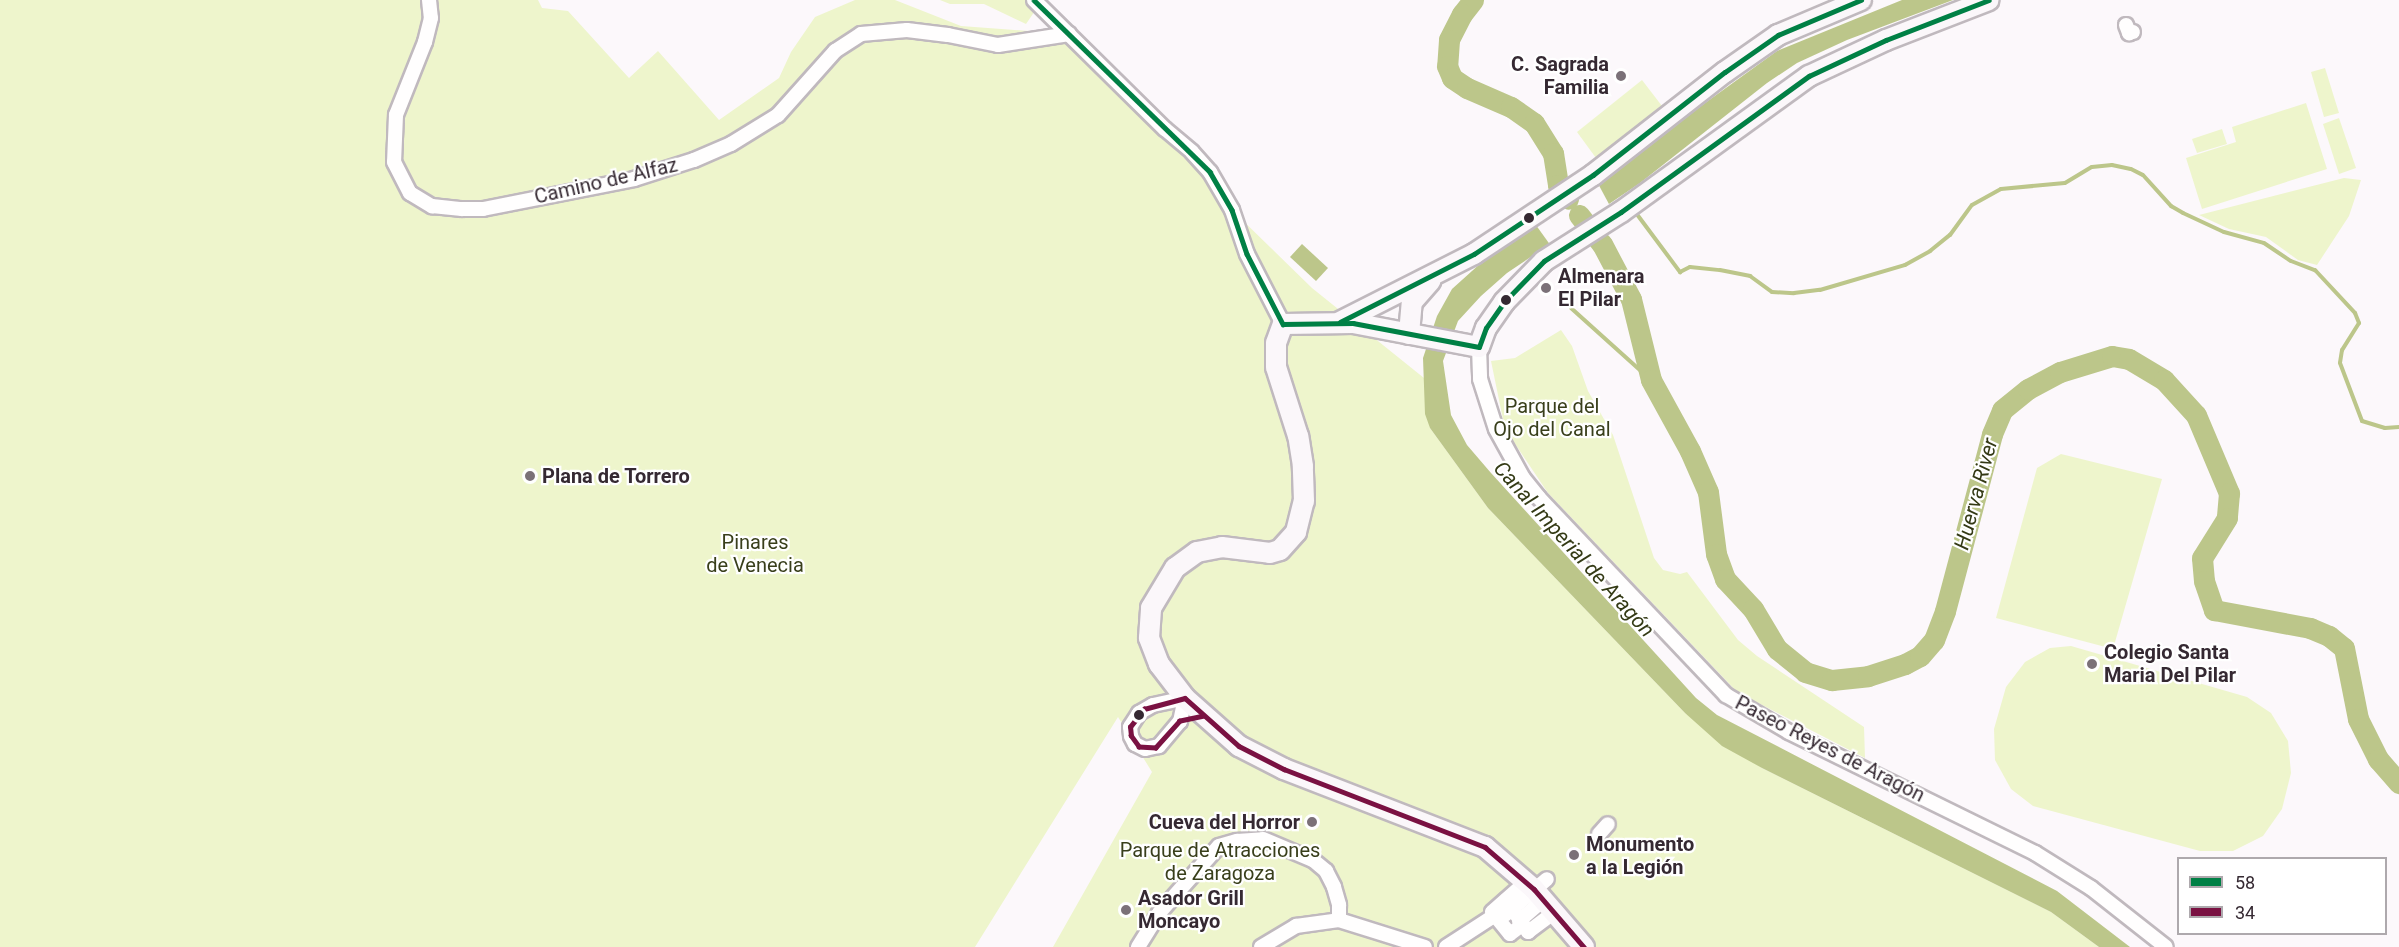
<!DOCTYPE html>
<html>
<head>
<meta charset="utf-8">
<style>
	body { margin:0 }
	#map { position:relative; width:2399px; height:947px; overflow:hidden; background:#fcf8fb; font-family:Roboto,sans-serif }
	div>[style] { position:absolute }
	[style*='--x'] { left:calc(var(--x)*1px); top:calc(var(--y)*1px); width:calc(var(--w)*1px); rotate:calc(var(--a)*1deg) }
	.green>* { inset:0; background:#eef5cc }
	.water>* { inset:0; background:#bcc68a }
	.pier>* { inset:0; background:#fcf8fb }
	.stream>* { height:4px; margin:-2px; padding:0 2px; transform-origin:2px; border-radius:2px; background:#bcc68a }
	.river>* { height:21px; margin:-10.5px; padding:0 10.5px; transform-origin:10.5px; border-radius:10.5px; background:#bcc68a }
	.roads { filter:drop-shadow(2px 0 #c0b9be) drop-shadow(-2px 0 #c0b9be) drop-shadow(0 2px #c0b9be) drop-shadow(0 -2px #c0b9be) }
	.street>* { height:14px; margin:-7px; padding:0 7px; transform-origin:7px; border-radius:7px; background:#fffefe }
	.secondary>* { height:20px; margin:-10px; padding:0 10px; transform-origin:10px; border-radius:10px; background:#fbf7fa }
	.bus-1>* { height:4.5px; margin:-2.25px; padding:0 2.25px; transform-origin:2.25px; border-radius:2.25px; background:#008045 }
	.bus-2>* { height:4.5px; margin:-2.25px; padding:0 2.25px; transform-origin:2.25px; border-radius:2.25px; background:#7a1142 }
	.dots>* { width:16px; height:16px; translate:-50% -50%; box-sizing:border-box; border:3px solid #fff; border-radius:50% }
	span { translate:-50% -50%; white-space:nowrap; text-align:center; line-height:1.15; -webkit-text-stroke:4.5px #fff; paint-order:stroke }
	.poi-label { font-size:20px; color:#352932; font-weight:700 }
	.right { translate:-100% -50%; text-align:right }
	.left { translate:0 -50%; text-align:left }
	.street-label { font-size:20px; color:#352932 }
	.park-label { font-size:20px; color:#393f1b }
	.water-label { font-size:21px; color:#343a15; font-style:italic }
	.legend { position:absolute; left:2177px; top:857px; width:210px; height:78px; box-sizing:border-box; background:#fff; border:2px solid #aea9ad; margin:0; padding:8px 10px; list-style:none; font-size:18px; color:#352932 }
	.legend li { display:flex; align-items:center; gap:12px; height:30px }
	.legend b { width:30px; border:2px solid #aea9ad }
</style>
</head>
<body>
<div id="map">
	<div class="green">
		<i style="clip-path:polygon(0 0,538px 0,542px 8px,568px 11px,629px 78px,658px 51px,719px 120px,779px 78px,791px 52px,815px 17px,855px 0,895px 0,961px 26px,1069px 34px,1192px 152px,1232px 210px,1312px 288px,1424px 378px,1430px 428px,1488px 508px,1685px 713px,1762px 768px,2051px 912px,2099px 947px,1053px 947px,1152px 772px,1118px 717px,975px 947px,0 947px)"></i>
		<i style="clip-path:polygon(940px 0,1031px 0,1039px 5px,1026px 24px,984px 4px,950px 4px)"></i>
		<i style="clip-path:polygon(2325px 68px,2339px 113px,2324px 117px,2311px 72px)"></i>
		<i style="clip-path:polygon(1642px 80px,1662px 106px,1596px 158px,1577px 132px)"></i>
		<i style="clip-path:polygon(2306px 103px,2327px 169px,2202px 209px,2186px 158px,2236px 142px,2232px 127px)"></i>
		<i style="clip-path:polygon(2339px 118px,2356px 168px,2339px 174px,2323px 124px)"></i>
		<i style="clip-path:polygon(2222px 129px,2227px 144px,2197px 153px,2192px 139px)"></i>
		<i style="clip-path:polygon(2344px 178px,2361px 180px,2349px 216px,2317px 265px,2298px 260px,2266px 237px,2229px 229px,2199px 215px)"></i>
		<i style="clip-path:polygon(1561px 330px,1572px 346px,1588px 391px,1613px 435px,1654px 558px,1663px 570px,1680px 574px,1687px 572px,1738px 640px,1757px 656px,1864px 727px,1865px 758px,1737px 692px,1548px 493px,1505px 429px,1491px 361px,1515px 358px)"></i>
		<i style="clip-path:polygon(2061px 454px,2162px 479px,2113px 649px,1996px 618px,2037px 468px)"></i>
		<i style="clip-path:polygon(2071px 646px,2247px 697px,2271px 713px,2288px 741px,2291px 773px,2282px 809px,2263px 836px,2233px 851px,2200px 851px,2033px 806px,2011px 789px,1995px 760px,1994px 729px,2006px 687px,2025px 662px,2050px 648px)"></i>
	</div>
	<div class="water">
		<i style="clip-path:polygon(1902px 0,1953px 0,1847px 40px,1797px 63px,1767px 83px,1640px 183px,1507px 273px,1481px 296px,1458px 321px,1443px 361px,1451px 415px,1467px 445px,1491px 473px,1696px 698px,1717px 715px,2057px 891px,2130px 947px,2099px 947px,2051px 912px,1762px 768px,1722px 746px,1685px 713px,1488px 508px,1430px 428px,1425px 414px,1423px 358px,1437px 316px,1452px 289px,1492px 253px,1625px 161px,1777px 51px)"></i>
		<i style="clip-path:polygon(1302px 244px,1328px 268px,1316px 281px,1290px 257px)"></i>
	</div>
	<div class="pier">
		<i style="clip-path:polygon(1595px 178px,1610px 206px,1551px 246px,1533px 221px)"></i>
	</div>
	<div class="stream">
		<i style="--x:1636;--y:213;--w:74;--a:53.3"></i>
		<i style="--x:1680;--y:272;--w:11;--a:-27"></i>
		<i style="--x:1690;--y:267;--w:30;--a:6"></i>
		<i style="--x:1720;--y:270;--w:31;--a:11"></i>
		<i style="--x:1750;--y:276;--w:27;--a:36"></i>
		<i style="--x:1772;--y:292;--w:22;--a:3"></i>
		<i style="--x:1794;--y:293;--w:26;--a:-7"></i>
		<i style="--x:1820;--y:290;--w:89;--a:-16.4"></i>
		<i style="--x:1905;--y:265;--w:29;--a:-29"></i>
		<i style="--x:1930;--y:251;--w:26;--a:-39"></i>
		<i style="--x:1950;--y:235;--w:37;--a:-54"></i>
		<i style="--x:1972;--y:205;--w:33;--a:-29"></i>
		<i style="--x:2001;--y:189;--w:64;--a:-5.4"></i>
		<i style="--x:2065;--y:183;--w:31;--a:-31"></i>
		<i style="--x:2092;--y:167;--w:20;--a:-6"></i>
		<i style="--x:2112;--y:165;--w:19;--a:12"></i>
		<i style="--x:2131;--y:169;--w:13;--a:27"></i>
		<i style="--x:2143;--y:175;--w:42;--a:47.9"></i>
		<i style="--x:2171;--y:206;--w:14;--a:30"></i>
		<i style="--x:2183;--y:213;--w:45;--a:24.9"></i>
		<i style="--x:2224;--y:232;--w:41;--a:15.4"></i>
		<i style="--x:2264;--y:243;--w:32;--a:34"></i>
		<i style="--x:2291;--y:261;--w:26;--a:21"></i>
		<i style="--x:2315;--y:270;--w:59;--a:47.1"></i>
		<i style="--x:2355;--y:313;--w:11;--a:68"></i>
		<i style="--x:2359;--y:323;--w:32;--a:122"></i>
		<i style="--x:2342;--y:350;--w:13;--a:99"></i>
		<i style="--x:2340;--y:363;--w:62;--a:69.2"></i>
		<i style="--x:2362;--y:421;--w:24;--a:17"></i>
		<i style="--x:2385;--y:428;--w:14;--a:-4"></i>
		<i style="--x:1571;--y:308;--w:108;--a:42"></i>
	</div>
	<div class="river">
		<i style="--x:1473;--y:0;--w:18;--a:128"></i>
		<i style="--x:1462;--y:14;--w:29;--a:117"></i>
		<i style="--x:1449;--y:40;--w:26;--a:94"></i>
		<i style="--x:1447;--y:66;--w:13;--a:67"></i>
		<i style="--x:1452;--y:78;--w:18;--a:34"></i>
		<i style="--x:1467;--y:88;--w:48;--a:23.4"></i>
		<i style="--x:1511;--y:107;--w:28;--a:35"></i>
		<i style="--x:1534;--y:123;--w:36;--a:58"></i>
		<i style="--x:1553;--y:153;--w:32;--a:81"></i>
		<i style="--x:1558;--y:185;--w:17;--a:54"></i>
		<i style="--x:1579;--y:215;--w:37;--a:52"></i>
		<i style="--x:1602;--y:244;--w:62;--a:62.2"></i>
		<i style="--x:1631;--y:299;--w:83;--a:76.1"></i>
		<i style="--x:1651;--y:380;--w:81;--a:61.2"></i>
		<i style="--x:1690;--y:451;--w:45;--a:66.3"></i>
		<i style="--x:1708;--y:492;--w:63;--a:82.6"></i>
		<i style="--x:1716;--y:554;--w:27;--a:70"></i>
		<i style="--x:1725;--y:579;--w:41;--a:47"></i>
		<i style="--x:1753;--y:609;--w:47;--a:59"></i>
		<i style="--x:1777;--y:649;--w:36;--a:39"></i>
		<i style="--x:1805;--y:672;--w:28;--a:17"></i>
		<i style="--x:1832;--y:680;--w:36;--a:-6"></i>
		<i style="--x:1868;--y:676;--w:39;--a:-18"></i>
		<i style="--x:1905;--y:664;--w:17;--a:-28"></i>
		<i style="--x:1920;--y:656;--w:21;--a:-49"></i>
		<i style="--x:1934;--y:640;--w:31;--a:-69"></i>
		<i style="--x:1945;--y:611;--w:183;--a:-75.1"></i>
		<i style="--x:1992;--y:434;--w:26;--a:-67"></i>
		<i style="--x:2002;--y:410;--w:33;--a:-39"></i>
		<i style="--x:2028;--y:389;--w:36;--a:-28"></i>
		<i style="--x:2060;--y:372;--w:54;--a:-17.1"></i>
		<i style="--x:2112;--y:356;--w:17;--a:10"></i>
		<i style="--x:2129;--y:359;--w:41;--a:31"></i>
		<i style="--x:2164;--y:380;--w:47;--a:47.6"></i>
		<i style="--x:2196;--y:415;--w:85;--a:67.1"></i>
		<i style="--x:2229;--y:493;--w:25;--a:95"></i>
		<i style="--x:2227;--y:518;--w:47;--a:122"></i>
		<i style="--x:2202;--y:558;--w:23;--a:85"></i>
		<i style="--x:2204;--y:581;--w:31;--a:71"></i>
		<i style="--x:2214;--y:610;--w:98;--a:10.6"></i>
		<i style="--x:2310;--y:628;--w:21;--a:23"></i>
		<i style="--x:2329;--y:636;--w:19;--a:39"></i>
		<i style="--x:2344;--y:648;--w:72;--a:78.8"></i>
		<i style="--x:2358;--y:719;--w:45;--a:63.4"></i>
		<i style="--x:2378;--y:759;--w:32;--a:49"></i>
	</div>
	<div class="roads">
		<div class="street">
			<i style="--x:429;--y:0;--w:18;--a:84"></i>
			<i style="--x:431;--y:18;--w:25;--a:104"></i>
			<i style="--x:425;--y:42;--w:79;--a:111.7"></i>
			<i style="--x:396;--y:115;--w:47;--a:92.4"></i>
			<i style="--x:394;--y:162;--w:35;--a:63"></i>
			<i style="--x:410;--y:193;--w:26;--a:31"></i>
			<i style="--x:432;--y:206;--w:30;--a:6"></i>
			<i style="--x:462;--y:209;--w:21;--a:0"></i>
			<i style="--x:483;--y:209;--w:154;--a:-11.2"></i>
			<i style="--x:634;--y:179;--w:63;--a:-17.6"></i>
			<i style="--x:694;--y:160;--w:40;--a:-23.4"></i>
			<i style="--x:731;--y:144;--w:55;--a:-31.7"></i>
			<i style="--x:778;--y:115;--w:86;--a:-48.3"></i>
			<i style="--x:835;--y:51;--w:31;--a:-33"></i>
			<i style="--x:861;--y:34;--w:46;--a:-5"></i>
			<i style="--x:907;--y:30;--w:41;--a:7"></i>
			<i style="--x:948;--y:35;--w:51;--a:11.3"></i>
			<i style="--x:998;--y:45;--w:72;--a:-8.8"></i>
			<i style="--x:1034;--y:0;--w:184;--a:44.6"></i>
			<i style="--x:1165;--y:129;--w:35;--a:40"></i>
			<i style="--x:1192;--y:152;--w:27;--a:48"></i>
			<i style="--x:1210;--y:172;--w:44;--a:59.9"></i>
			<i style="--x:1232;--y:210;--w:46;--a:71.2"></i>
			<i style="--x:1247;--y:254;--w:79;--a:62.8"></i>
			<i style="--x:2126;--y:25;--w:9;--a:69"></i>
			<i style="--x:2129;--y:33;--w:4;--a:-14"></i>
			<i style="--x:1479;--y:347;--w:32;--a:88"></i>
			<i style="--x:1480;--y:379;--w:52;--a:72.3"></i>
			<i style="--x:1496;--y:429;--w:56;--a:61.1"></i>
			<i style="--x:1523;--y:478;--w:26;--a:51"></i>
			<i style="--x:1539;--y:498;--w:272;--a:46.5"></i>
			<i style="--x:1726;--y:695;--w:73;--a:30.4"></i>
			<i style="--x:1789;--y:732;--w:274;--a:26.2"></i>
			<i style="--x:2035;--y:853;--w:66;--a:32"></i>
			<i style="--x:2091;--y:888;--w:95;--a:38.2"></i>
			<i style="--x:1185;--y:698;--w:24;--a:102"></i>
			<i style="--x:1180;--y:721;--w:33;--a:130"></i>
			<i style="--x:1159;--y:746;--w:14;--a:168"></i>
			<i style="--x:1145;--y:749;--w:11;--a:-153"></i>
			<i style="--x:1135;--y:744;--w:9;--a:-117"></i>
			<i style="--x:1131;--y:736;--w:9;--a:-96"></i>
			<i style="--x:1130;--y:727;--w:17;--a:-57"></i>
			<i style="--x:1139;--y:713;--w:16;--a:-30"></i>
			<i style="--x:1153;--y:705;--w:33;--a:-12"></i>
			<i style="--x:1599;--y:834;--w:13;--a:-48"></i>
			<i style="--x:1506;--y:900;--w:39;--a:55"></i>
			<i style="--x:1528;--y:932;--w:34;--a:-37"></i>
			<i style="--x:1505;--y:915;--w:55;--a:-40.6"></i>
			<i style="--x:1519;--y:921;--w:33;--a:-41"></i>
			<i style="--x:1522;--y:925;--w:15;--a:143"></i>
			<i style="--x:1510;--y:934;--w:28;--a:-129"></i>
			<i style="--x:1492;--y:912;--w:45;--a:-41.4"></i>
			<i style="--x:1138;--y:947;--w:40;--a:-58"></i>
			<i style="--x:1159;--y:913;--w:90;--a:-48.2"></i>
			<i style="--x:1219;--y:846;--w:19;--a:-16"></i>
			<i style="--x:1237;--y:841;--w:26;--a:-4"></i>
			<i style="--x:1263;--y:839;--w:54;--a:22.8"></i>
			<i style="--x:1313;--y:860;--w:17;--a:40"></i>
			<i style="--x:1326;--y:871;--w:18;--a:63"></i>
			<i style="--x:1334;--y:887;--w:19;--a:74"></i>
			<i style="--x:1339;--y:905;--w:15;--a:90"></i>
			<i style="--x:1261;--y:947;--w:41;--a:-31"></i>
			<i style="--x:1296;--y:926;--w:43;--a:-7.9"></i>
			<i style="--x:1339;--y:920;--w:90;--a:17.4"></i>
			<i style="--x:1446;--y:947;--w:64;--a:-32.9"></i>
		</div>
		<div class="secondary">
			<i style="--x:1340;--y:322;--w:150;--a:-26.9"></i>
			<i style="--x:1474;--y:254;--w:143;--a:-33.6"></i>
			<i style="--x:1593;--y:175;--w:167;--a:-38"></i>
			<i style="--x:1725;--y:72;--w:65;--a:-34.9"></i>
			<i style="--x:1778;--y:35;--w:90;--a:-22.9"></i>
			<i style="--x:1409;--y:334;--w:32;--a:-85"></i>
			<i style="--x:1412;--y:302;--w:28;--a:-49"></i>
			<i style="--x:1584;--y:947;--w:77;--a:-130.8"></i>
			<i style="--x:1534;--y:889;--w:65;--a:-139.4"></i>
			<i style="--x:1485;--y:847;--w:216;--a:-158.8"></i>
			<i style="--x:1284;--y:769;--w:51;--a:-152.9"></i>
			<i style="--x:1239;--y:746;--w:72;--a:-138.4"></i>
			<i style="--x:1185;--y:698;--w:43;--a:-127.4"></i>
			<i style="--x:1159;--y:664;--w:28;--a:-111"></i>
			<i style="--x:1149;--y:638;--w:30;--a:-86"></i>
			<i style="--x:1151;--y:608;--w:47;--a:-59"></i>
			<i style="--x:1175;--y:568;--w:27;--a:-36"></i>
			<i style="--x:1197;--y:552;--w:25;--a:-11"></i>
			<i style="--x:1222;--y:547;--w:48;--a:7.1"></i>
			<i style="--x:1270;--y:553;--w:10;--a:-17"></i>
			<i style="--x:1280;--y:550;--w:24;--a:-48"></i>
			<i style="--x:1296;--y:532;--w:32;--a:-76"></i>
			<i style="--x:1304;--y:501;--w:35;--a:-92"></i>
			<i style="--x:1303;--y:466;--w:30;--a:-99"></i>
			<i style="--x:1298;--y:436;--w:72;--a:-107.7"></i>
			<i style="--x:1276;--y:367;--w:24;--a:-90"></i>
			<i style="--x:1276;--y:343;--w:20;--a:-70"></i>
			<i style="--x:1283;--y:324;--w:70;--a:-0.8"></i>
			<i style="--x:1353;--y:323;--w:128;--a:10.8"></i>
			<i style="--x:1479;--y:347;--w:20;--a:-70"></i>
			<i style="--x:1486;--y:328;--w:32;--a:-55"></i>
			<i style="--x:1504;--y:302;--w:57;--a:-45.7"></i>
			<i style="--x:1544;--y:261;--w:91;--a:-32.5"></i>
			<i style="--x:1621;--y:212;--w:232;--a:-35.9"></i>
			<i style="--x:1809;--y:76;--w:85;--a:-25.1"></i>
			<i style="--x:1886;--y:40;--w:110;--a:-21.2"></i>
		</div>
	</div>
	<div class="bus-1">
		<i style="--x:1034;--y:0;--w:246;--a:44.3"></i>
		<i style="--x:1210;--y:172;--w:44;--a:59.9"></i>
		<i style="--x:1232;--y:210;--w:46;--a:71.2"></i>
		<i style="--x:1247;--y:254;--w:79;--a:62.8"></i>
		<i style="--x:1283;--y:324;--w:70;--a:-0.8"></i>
		<i style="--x:1353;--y:323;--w:128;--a:10.8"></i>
		<i style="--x:1479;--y:347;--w:20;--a:-70"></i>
		<i style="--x:1486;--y:328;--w:32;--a:-55"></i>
		<i style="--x:1504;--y:302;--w:57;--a:-45.7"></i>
		<i style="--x:1544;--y:261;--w:91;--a:-32.5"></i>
		<i style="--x:1621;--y:212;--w:232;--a:-35.9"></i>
		<i style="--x:1809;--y:76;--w:85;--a:-25.1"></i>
		<i style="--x:1886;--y:40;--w:110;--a:-21.2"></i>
		<i style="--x:1340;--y:322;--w:150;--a:-26.9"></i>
		<i style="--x:1474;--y:254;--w:143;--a:-33.6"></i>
		<i style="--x:1593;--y:175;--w:167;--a:-38"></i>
		<i style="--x:1725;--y:72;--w:65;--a:-34.9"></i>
		<i style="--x:1778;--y:35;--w:90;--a:-22.9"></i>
	</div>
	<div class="bus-2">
		<i style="--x:1204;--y:716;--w:25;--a:168"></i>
		<i style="--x:1180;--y:721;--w:36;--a:132"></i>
		<i style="--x:1156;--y:748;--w:17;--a:-177"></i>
		<i style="--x:1139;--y:747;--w:14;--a:-126"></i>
		<i style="--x:1131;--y:736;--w:9;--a:-96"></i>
		<i style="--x:1130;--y:727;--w:23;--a:-52"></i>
		<i style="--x:1144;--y:709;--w:42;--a:-15"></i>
		<i style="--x:1185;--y:698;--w:72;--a:41.6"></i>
		<i style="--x:1239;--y:746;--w:51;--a:27.1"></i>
		<i style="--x:1284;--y:769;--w:216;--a:21.2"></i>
		<i style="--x:1485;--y:847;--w:65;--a:40.6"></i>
		<i style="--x:1534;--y:889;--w:77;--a:49.2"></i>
	</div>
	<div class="dots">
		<i style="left:1621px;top:76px;background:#7b7178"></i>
		<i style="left:1529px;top:218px;background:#352932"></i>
		<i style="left:1546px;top:288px;background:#7b7178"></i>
		<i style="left:1506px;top:300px;background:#352932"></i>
		<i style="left:530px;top:476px;background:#7b7178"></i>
		<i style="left:2092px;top:664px;background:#7b7178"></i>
		<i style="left:1139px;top:715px;background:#352932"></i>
		<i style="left:1312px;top:822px;background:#7b7178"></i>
		<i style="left:1574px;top:855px;background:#7b7178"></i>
		<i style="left:1126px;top:910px;background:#7b7178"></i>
	</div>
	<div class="poi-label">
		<span class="right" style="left:1609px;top:76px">C. Sagrada<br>Familia</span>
		<span class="left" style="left:1558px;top:288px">Almenara<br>El Pilar</span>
		<span class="left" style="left:542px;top:476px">Plana de Torrero</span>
		<span class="left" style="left:2104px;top:664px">Colegio Santa<br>Maria Del Pilar</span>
		<span class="right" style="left:1300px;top:822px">Cueva del Horror</span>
		<span class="left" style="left:1586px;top:856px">Monumento<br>a la Legión</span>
		<span class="left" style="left:1138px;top:910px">Asador Grill<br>Moncayo</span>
	</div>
	<div class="street-label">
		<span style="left:606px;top:181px;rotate:-13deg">Camino de Alfaz</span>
		<span style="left:1830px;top:749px;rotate:27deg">Paseo Reyes de Aragón</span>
	</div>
	<div class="park-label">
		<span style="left:1552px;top:418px">Parque del<br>Ojo del Canal</span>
		<span style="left:755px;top:554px">Pinares<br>de Venecia</span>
		<span style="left:1220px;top:862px">Parque de Atracciones<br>de Zaragoza</span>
	</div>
	<div class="water-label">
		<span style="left:1976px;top:494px;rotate:-75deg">Huerva River</span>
		<span style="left:1574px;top:549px;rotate:48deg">Canal Imperial de Aragón</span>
	</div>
	<ul class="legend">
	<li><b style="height:8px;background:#008045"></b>58</li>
	<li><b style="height:8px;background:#7a1142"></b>34</li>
	</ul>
</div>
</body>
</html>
